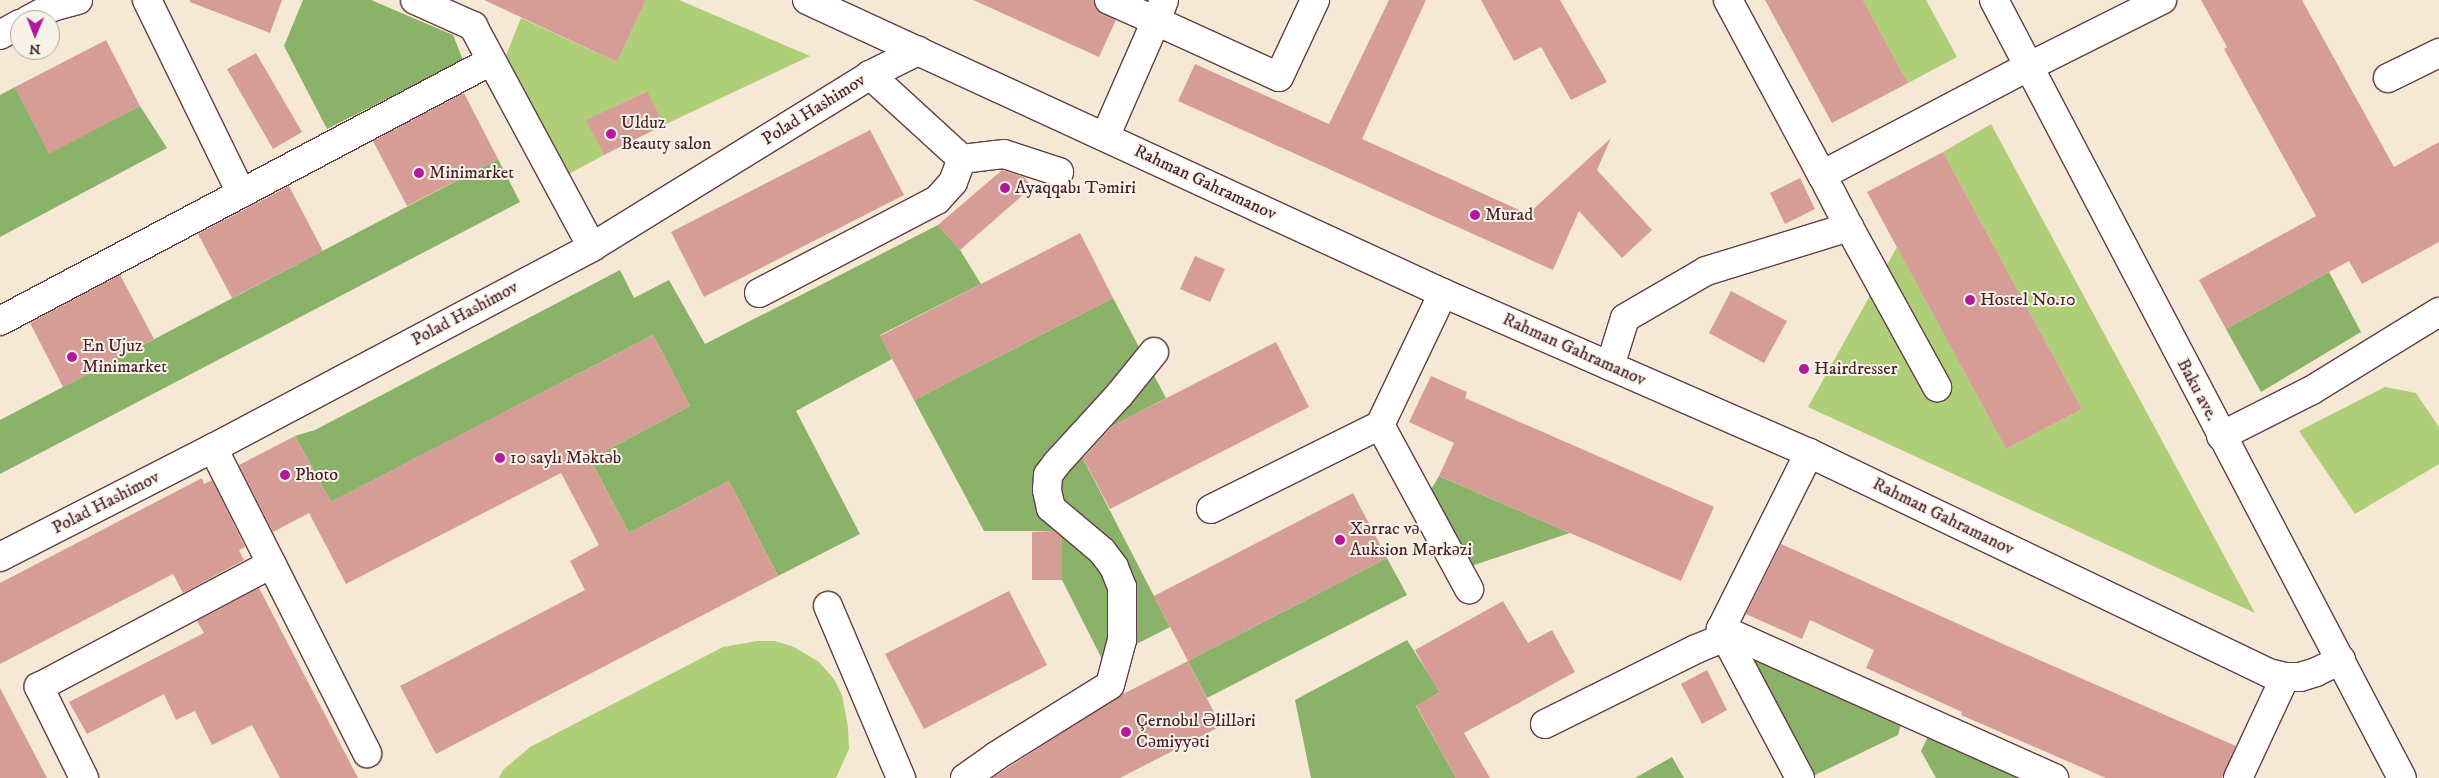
<!DOCTYPE html>
<html>
<head>
<meta charset="utf-8">
<style>
	body { margin:0 }
	#map { position:relative; width:2439px; height:778px; overflow:hidden; background:#f5e9d5; font-family:"IM FELL DW Pica",serif }
	div>[style] { position:absolute }
	[style*='--x'] { left:calc(var(--x)*1px); top:calc(var(--y)*1px); width:calc(var(--w)*1px); rotate:calc(var(--a)*1deg) }
	.green>* { inset:0; background:#aecf77 }
	.forest>* { inset:0; background:#8ab268 }
	.building>* { inset:0; background:#d69d97 }
	.roads { filter:drop-shadow(1px 0 #643d44) drop-shadow(-1px 0 #643d44) drop-shadow(0 1px #643d44) drop-shadow(0 -1px #643d44) }
	.minor>* { height:28px; margin:-14px; padding:0 14px; transform-origin:14px; border-radius:14px; background:#fff }
	.dots>* { width:14px; height:14px; translate:-50% -50%; box-sizing:border-box; border:2px solid #f7f3e8; border-radius:50% }
	span { translate:-50% -50%; white-space:nowrap; text-align:center; line-height:1.15; -webkit-text-stroke:4px #f7f3e8; paint-order:stroke }
	.street-label { font-size:18px; color:#4a1f2b }
	.poi-label { font-size:18px; color:#4a1f2b }
	.left { translate:0 -50%; text-align:left }
	.north { position:absolute; left:10px; top:10px; width:50px; height:50px; box-sizing:border-box; background:#f7f3e8; border:1px solid #b29e9c; border-radius:50%; rotate:181deg; font-size:14px; font-weight:700; line-height:20px; text-align:center; color:#4a1f2b }
	.north::after { content:''; display:block; margin:auto; width:18px; height:22px; background:#b5179e; clip-path:polygon(50% 0,100% 100%,50% 72%,0 100%) }
</style>
</head>
<body>
<div id="map">
	<div class="green">
		<i style="clip-path:polygon(646px 0,679px 0,810px 56px,664px 125px,646px 91px,587px 120px,604px 155px,567px 175px,505px 58px,521px 18px,617px 62px)"></i>
		<i style="clip-path:polygon(1863px 0,1926px 0,1957px 57px,1908px 83px)"></i>
		<i style="clip-path:polygon(1991px 124px,2255px 613px,1808px 407px,1897px 247px,2006px 449px,2082px 409px,1943px 152px)"></i>
		<i style="clip-path:polygon(2385px 387px,2416px 393px,2439px 427px,2439px 464px,2355px 514px,2299px 431px)"></i>
		<i style="clip-path:polygon(757px 641px,775px 641px,794px 647px,819px 662px,834px 679px,842px 695px,848px 727px,849px 749px,836px 778px,499px 778px,503px 770px,530px 747px,723px 647px)"></i>
	</div>
	<div class="forest">
		<i style="clip-path:polygon(303px 0,371px 0,453px 35px,463px 60px,327px 129px,284px 46px)"></i>
		<i style="clip-path:polygon(15px 87px,49px 153px,140px 106px,167px 148px,0 237px,0 95px)"></i>
		<i style="clip-path:polygon(498px 159px,520px 202px,0 474px,0 420px)"></i>
		<i style="clip-path:polygon(938px 225px,960px 250px,981px 284px,880px 335px,892px 359px,796px 411px,860px 534px,778px 576px,729px 481px,629px 533px,590px 459px,690px 406px,653px 335px,331px 502px,295px 436px,315px 430px,620px 270px,634px 298px,669px 280px,705px 344px)"></i>
		<i style="clip-path:polygon(2329px 272px,2361px 332px,2261px 392px,2226px 329px)"></i>
		<i style="clip-path:polygon(1113px 298px,1166px 398px,1076px 445px,1170px 627px,1103px 661px,1062px 580px,1061px 531px,984px 531px,914px 400px)"></i>
		<i style="clip-path:polygon(1439px 476px,1570px 533px,1468px 567px,1429px 493px)"></i>
		<i style="clip-path:polygon(1387px 558px,1407px 595px,1207px 698px,1188px 661px)"></i>
		<i style="clip-path:polygon(1407px 640px,1440px 692px,1416px 706px,1456px 778px,1311px 778px,1295px 700px)"></i>
		<i style="clip-path:polygon(1736px 641px,1903px 717px,1898px 735px,1809px 778px)"></i>
		<i style="clip-path:polygon(1932px 728px,2043px 778px,1936px 778px,1921px 751px)"></i>
		<i style="clip-path:polygon(1672px 757px,1684px 778px,1635px 778px)"></i>
	</div>
	<div class="building">
		<i style="clip-path:polygon(190px 0,282px 0,270px 33px,190px 2px)"></i>
		<i style="clip-path:polygon(484px 0,646px 0,617px 62px)"></i>
		<i style="clip-path:polygon(973px 0,1094px 0,1097px 10px,1116px 20px,1099px 57px)"></i>
		<i style="clip-path:polygon(1389px 0,1426px 0,1362px 139px,1528px 214px,1611px 138px,1597px 170px,1652px 230px,1622px 258px,1579px 211px,1553px 270px,1178px 101px,1195px 64px,1329px 124px)"></i>
		<i style="clip-path:polygon(1481px 0,1560px 0,1607px 82px,1571px 100px,1541px 47px,1514px 61px)"></i>
		<i style="clip-path:polygon(1765px 0,1863px 0,1908px 83px,1832px 123px)"></i>
		<i style="clip-path:polygon(2201px 0,2302px 0,2394px 167px,2439px 142px,2439px 242px,2362px 284px,2349px 261px,2226px 329px,2199px 280px,2316px 216px,2224px 49px,2227px 47px)"></i>
		<i style="clip-path:polygon(106px 40px,140px 106px,49px 154px,15px 87px)"></i>
		<i style="clip-path:polygon(256px 53px,302px 132px,273px 149px,227px 69px)"></i>
		<i style="clip-path:polygon(647px 91px,664px 125px,604px 155px,586px 120px)"></i>
		<i style="clip-path:polygon(464px 93px,498px 159px,407px 206px,373px 141px)"></i>
		<i style="clip-path:polygon(870px 130px,904px 195px,704px 297px,671px 232px)"></i>
		<i style="clip-path:polygon(1943px 152px,2082px 409px,2006px 449px,1867px 192px)"></i>
		<i style="clip-path:polygon(1002px 170px,1024px 177px,1032px 187px,960px 250px,938px 225px)"></i>
		<i style="clip-path:polygon(1800px 178px,1815px 209px,1785px 224px,1770px 193px)"></i>
		<i style="clip-path:polygon(289px 186px,323px 251px,232px 298px,198px 234px)"></i>
		<i style="clip-path:polygon(1080px 233px,1113px 298px,914px 400px,880px 336px)"></i>
		<i style="clip-path:polygon(1195px 256px,1225px 269px,1210px 302px,1180px 289px)"></i>
		<i style="clip-path:polygon(120px 275px,154px 339px,63px 387px,30px 323px)"></i>
		<i style="clip-path:polygon(1731px 291px,1787px 321px,1764px 363px,1709px 333px)"></i>
		<i style="clip-path:polygon(653px 335px,690px 406px,590px 459px,629px 533px,729px 481px,778px 576px,436px 754px,400px 686px,585px 590px,570px 561px,599px 545px,561px 473px,346px 584px,309px 513px,273px 532px,239px 465px,295px 436px,331px 502px,325px 505px)"></i>
		<i style="clip-path:polygon(1276px 342px,1309px 407px,1110px 509px,1083px 458px,1112px 426px)"></i>
		<i style="clip-path:polygon(1431px 376px,1467px 392px,1465px 398px,1714px 507px,1681px 581px,1439px 476px,1454px 443px,1409px 422px)"></i>
		<i style="clip-path:polygon(202px 478px,204px 484px,212px 480px,245px 547px,239px 550px,244px 560px,183px 593px,173px 574px,0 664px,0 583px)"></i>
		<i style="clip-path:polygon(1353px 493px,1387px 558px,1188px 661px,1154px 596px)"></i>
		<i style="clip-path:polygon(1055px 531px,1062px 537px,1062px 580px,1032px 580px,1032px 532px)"></i>
		<i style="clip-path:polygon(1781px 544px,1994px 640px,2236px 746px,2222px 778px,2106px 778px,1961px 715px,1962px 712px,1866px 668px,1874px 650px,1810px 620px,1802px 639px,1746px 614px)"></i>
		<i style="clip-path:polygon(259px 588px,358px 778px,280px 778px,252px 725px,212px 745px,195px 711px,176px 720px,164px 694px,87px 734px,69px 702px,204px 633px,197px 621px)"></i>
		<i style="clip-path:polygon(1009px 591px,1047px 665px,924px 729px,885px 654px)"></i>
		<i style="clip-path:polygon(1503px 601px,1528px 643px,1552px 630px,1575px 672px,1464px 733px,1490px 778px,1456px 778px,1416px 705px,1439px 693px,1415px 650px)"></i>
		<i style="clip-path:polygon(1188px 661px,1221px 726px,1120px 778px,992px 778px,1121px 695px)"></i>
		<i style="clip-path:polygon(1707px 670px,1727px 710px,1702px 724px,1681px 684px)"></i>
		<i style="clip-path:polygon(0 688px,47px 778px,0 778px)"></i>
	</div>
	<div class="roads">
		<div class="minor">
			<i style="--x:147;--y:0;--w:215;--a:64"></i>
			<i style="--x:415;--y:0;--w:64;--a:24.1"></i>
			<i style="--x:473;--y:26;--w:251;--a:61.7"></i>
			<i style="--x:807;--y:0;--w:700;--a:24.74"></i>
			<i style="--x:1443;--y:293;--w:399;--a:23.6"></i>
			<i style="--x:1809;--y:453;--w:510;--a:25.56"></i>
			<i style="--x:2269;--y:673;--w:16;--a:14"></i>
			<i style="--x:2285;--y:677;--w:15;--a:0"></i>
			<i style="--x:2300;--y:677;--w:17;--a:-17"></i>
			<i style="--x:2316;--y:672;--w:28;--a:-26"></i>
			<i style="--x:1109;--y:0;--w:51;--a:24.1"></i>
			<i style="--x:1156;--y:21;--w:22;--a:-69"></i>
			<i style="--x:1728;--y:0;--w:199;--a:61.8"></i>
			<i style="--x:1994;--y:0;--w:878;--a:62.33"></i>
			<i style="--x:28;--y:20;--w:27;--a:-28"></i>
			<i style="--x:52;--y:7;--w:27;--a:-15"></i>
			<i style="--x:0;--y:35;--w:23;--a:-29"></i>
			<i style="--x:2388;--y:78;--w:57;--a:-26.1"></i>
			<i style="--x:1105;--y:137;--w:127;--a:-66.3"></i>
			<i style="--x:1156;--y:21;--w:135;--a:24.5"></i>
			<i style="--x:1279;--y:77;--w:85;--a:-64.9"></i>
			<i style="--x:962;--y:159;--w:42;--a:-6.8"></i>
			<i style="--x:1004;--y:154;--w:58;--a:18.1"></i>
			<i style="--x:1849;--y:227;--w:183;--a:61.2"></i>
			<i style="--x:759;--y:293;--w:201;--a:-27.6"></i>
			<i style="--x:937;--y:200;--w:24;--a:-48"></i>
			<i style="--x:953;--y:182;--w:25;--a:-69"></i>
			<i style="--x:962;--y:159;--w:125;--a:-137.6"></i>
			<i style="--x:1443;--y:293;--w:146;--a:115.5"></i>
			<i style="--x:1380;--y:425;--w:187;--a:61.5"></i>
			<i style="--x:0;--y:321;--w:556;--a:-27.9"></i>
			<i style="--x:1610;--y:366;--w:50;--a:-72.6"></i>
			<i style="--x:1625;--y:318;--w:94;--a:-30.1"></i>
			<i style="--x:1706;--y:271;--w:150;--a:-17.1"></i>
			<i style="--x:1849;--y:227;--w:59;--a:-117.4"></i>
			<i style="--x:1822;--y:175;--w:233;--a:-27.7"></i>
			<i style="--x:2028;--y:67;--w:150;--a:-26.6"></i>
			<i style="--x:2221;--y:436;--w:102;--a:-26.8"></i>
			<i style="--x:2312;--y:390;--w:149;--a:-31.6"></i>
			<i style="--x:213;--y:448;--w:342;--a:63.2"></i>
			<i style="--x:1211;--y:509;--w:189;--a:-26.4"></i>
			<i style="--x:0;--y:557;--w:239;--a:-27.1"></i>
			<i style="--x:213;--y:448;--w:429;--a:-27.9"></i>
			<i style="--x:592;--y:247;--w:327;--a:-31.7"></i>
			<i style="--x:870;--y:75;--w:54;--a:-26.6"></i>
			<i style="--x:828;--y:606;--w:187;--a:67"></i>
			<i style="--x:1721;--y:629;--w:365;--a:24.1"></i>
			<i style="--x:1545;--y:724;--w:169;--a:-26.4"></i>
			<i style="--x:1696;--y:649;--w:31;--a:-22"></i>
			<i style="--x:84;--y:778;--w:102;--a:-116.3"></i>
			<i style="--x:39;--y:687;--w:263;--a:-27.9"></i>
			<i style="--x:965;--y:778;--w:38;--a:-35"></i>
			<i style="--x:996;--y:756;--w:134;--a:-31.9"></i>
			<i style="--x:1110;--y:685;--w:47;--a:-75.1"></i>
			<i style="--x:1122;--y:640;--w:53;--a:-90"></i>
			<i style="--x:1122;--y:587;--w:22;--a:-112"></i>
			<i style="--x:1114;--y:567;--w:20;--a:-127"></i>
			<i style="--x:1102;--y:551;--w:67;--a:-139.9"></i>
			<i style="--x:1051;--y:508;--w:18;--a:-103"></i>
			<i style="--x:1047;--y:490;--w:15;--a:-86"></i>
			<i style="--x:1048;--y:475;--w:15;--a:-53"></i>
			<i style="--x:1057;--y:463;--w:93;--a:-47.6"></i>
			<i style="--x:1120;--y:394;--w:54;--a:-51"></i>
			<i style="--x:1800;--y:778;--w:169;--a:-117.9"></i>
			<i style="--x:1721;--y:629;--w:197;--a:-63.4"></i>
			<i style="--x:2238;--y:778;--w:111;--a:-65"></i>
		</div>
	</div>
	<div class="dots">
		<i style="left:611px;top:134px;background:#b5179e"></i>
		<i style="left:419px;top:173px;background:#b5179e"></i>
		<i style="left:1005px;top:188px;background:#b5179e"></i>
		<i style="left:1475px;top:215px;background:#b5179e"></i>
		<i style="left:1970px;top:300px;background:#b5179e"></i>
		<i style="left:72px;top:357px;background:#b5179e"></i>
		<i style="left:1804px;top:369px;background:#b5179e"></i>
		<i style="left:500px;top:458px;background:#b5179e"></i>
		<i style="left:285px;top:475px;background:#b5179e"></i>
		<i style="left:1340px;top:540px;background:#b5179e"></i>
		<i style="left:1126px;top:732px;background:#b5179e"></i>
	</div>
	<div class="street-label">
		<span style="left:814px;top:110px;rotate:-32deg">Polad Hashimov</span>
		<span style="left:1205px;top:183px;rotate:25deg">Rahman Gahramanov</span>
		<span style="left:465px;top:314px;rotate:-28deg">Polad Hashimov</span>
		<span style="left:1574px;top:350px;rotate:24deg">Rahman Gahramanov</span>
		<span style="left:2197px;top:390px;rotate:62deg">Baku ave.</span>
		<span style="left:106px;top:503px;rotate:-27deg">Polad Hashimov</span>
		<span style="left:1943px;top:517px;rotate:26deg">Rahman Gahramanov</span>
	</div>
	<div class="poi-label">
		<span class="left" style="left:621px;top:134px">Ulduz<br>Beauty salon</span>
		<span class="left" style="left:429px;top:173px">Minimarket</span>
		<span class="left" style="left:1015px;top:188px">Ayaqqabı Təmiri</span>
		<span class="left" style="left:1485px;top:215px">Murad</span>
		<span class="left" style="left:1980px;top:300px">Hostel No.10</span>
		<span class="left" style="left:82px;top:357px">En Ujuz<br>Minimarket</span>
		<span class="left" style="left:1814px;top:369px">Hairdresser</span>
		<span class="left" style="left:510px;top:458px">10 saylı Məktəb</span>
		<span class="left" style="left:295px;top:475px">Photo</span>
		<span class="left" style="left:1350px;top:540px">Xərrac və<br>Auksion Mərkəzi</span>
		<span class="left" style="left:1136px;top:732px">Çernobıl Əlilləri<br>Cəmiyyəti</span>
	</div>
	<div class="north">N</div>
</div>
</body>
</html>
